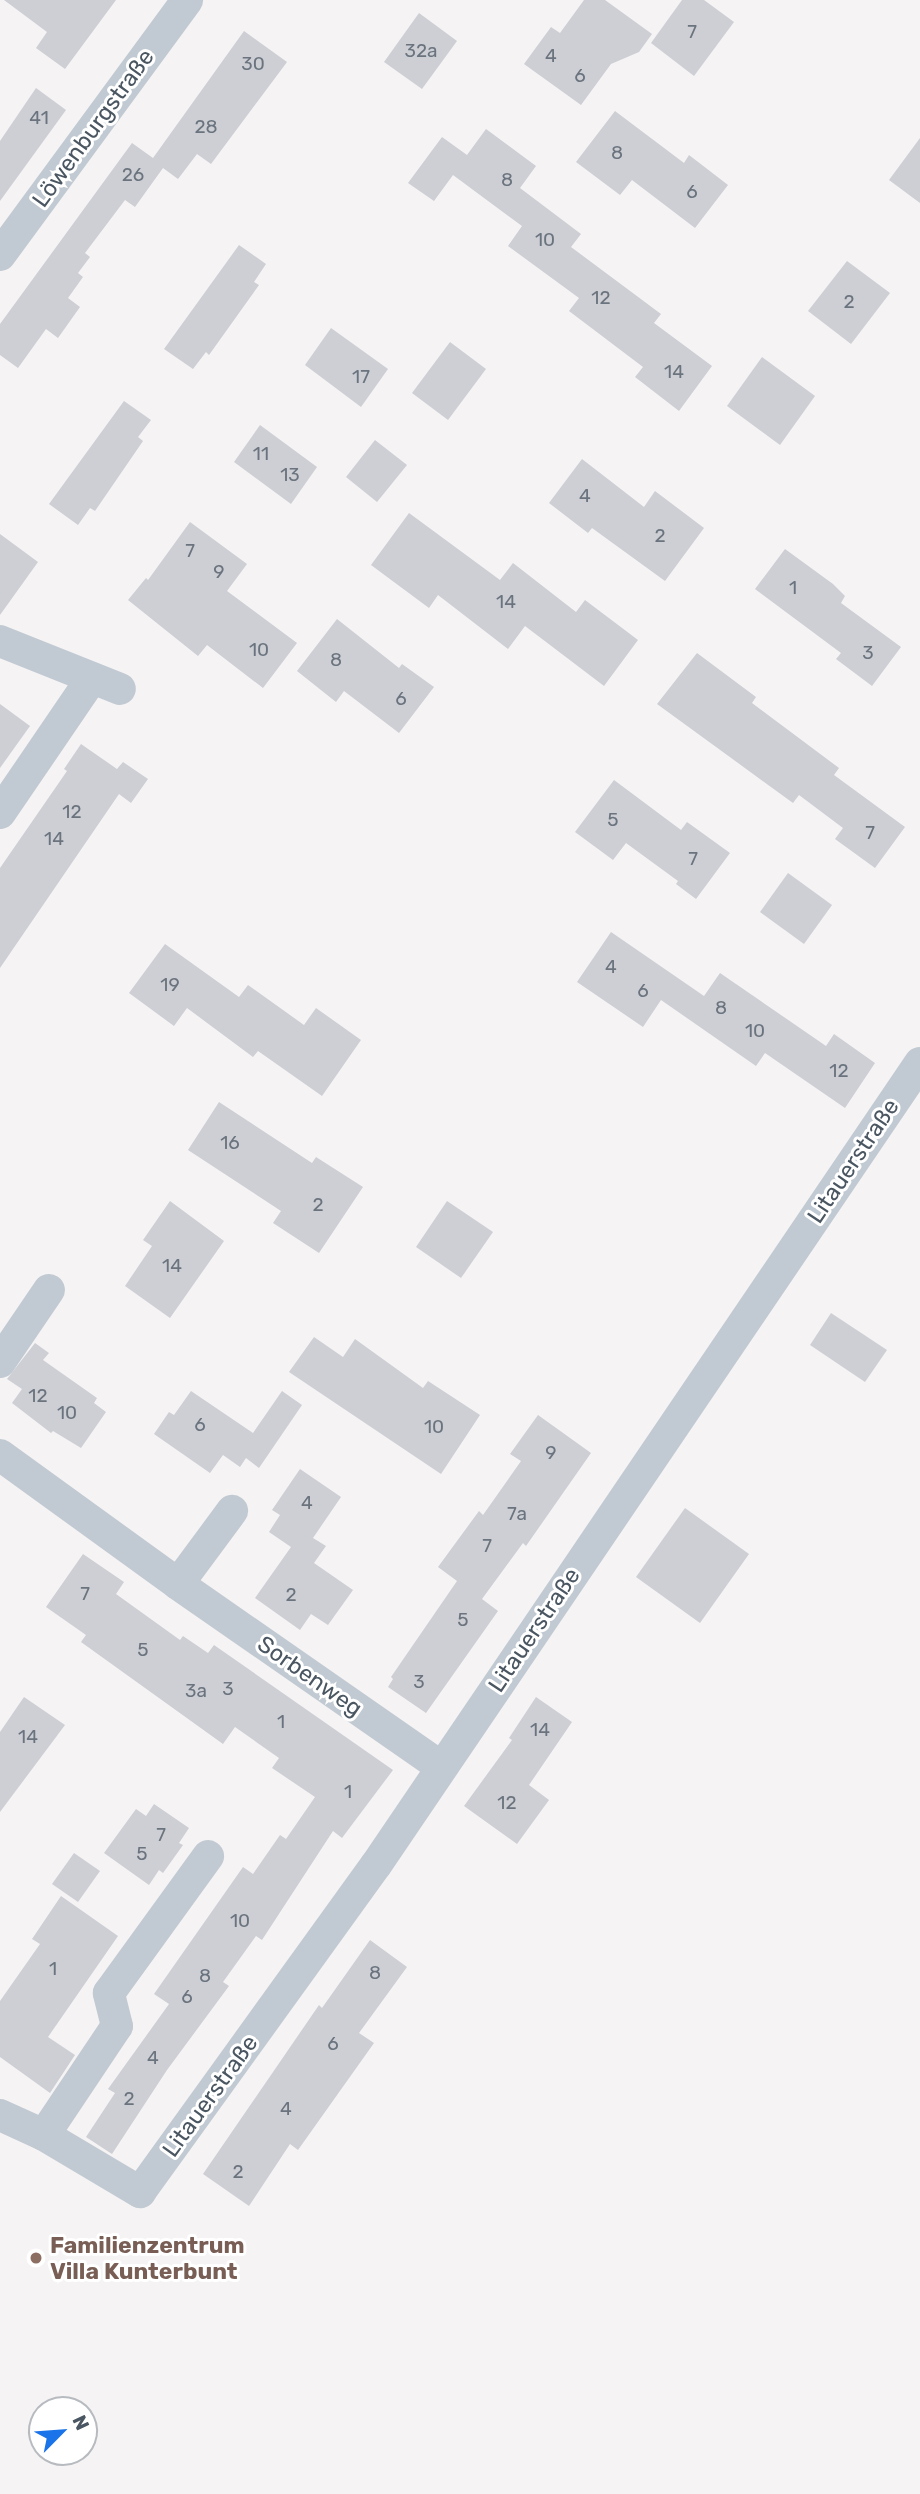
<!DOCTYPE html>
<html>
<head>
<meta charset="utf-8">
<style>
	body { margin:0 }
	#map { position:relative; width:920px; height:2494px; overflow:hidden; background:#f5f3f3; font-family:Rubik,sans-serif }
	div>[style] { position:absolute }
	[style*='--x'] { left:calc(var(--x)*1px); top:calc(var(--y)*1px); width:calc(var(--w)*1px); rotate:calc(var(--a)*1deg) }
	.building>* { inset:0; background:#cdcfd5 }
	.street>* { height:32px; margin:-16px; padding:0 16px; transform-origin:16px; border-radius:16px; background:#c1cad2 }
	.dots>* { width:19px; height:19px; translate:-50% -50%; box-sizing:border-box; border:4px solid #fff; border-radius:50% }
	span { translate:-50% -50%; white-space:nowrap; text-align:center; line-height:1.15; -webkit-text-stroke:6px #fff; paint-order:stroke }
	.number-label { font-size:19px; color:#6b747e }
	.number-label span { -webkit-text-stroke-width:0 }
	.street-label { font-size:23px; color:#4a5661 }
	.education-label { font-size:23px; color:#785e54; font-weight:700 }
	.left { translate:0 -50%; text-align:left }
	.north { position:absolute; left:28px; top:2396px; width:70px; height:70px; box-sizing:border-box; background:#fff; border:2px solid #b7bbc0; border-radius:50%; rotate:65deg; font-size:19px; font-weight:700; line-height:28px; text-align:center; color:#4a5661 }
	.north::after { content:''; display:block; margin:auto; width:24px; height:32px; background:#1a73e8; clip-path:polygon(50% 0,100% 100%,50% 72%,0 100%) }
</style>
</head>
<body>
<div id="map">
	<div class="building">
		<i style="clip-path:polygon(4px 0,116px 0,65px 69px,36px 48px,47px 32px)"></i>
		<i style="clip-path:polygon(584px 0,605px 0,652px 34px,639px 52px,611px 64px,581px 105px,524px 64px,551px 27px,560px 33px)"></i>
		<i style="clip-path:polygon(682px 0,704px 0,734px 22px,694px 76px,651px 43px)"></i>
		<i style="clip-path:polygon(419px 13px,457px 41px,422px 89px,384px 62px)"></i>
		<i style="clip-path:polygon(244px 31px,287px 62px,211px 164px,197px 154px,178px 179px,163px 168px,135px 207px,125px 200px,85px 253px,90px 257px,78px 273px,83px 277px,68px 298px,80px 307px,58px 338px,46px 329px,18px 368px,0 355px,0 324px,132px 143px,153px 158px)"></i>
		<i style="clip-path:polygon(36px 88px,66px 110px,0 201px,0 141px)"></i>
		<i style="clip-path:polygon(615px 111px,684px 163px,689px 155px,728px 185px,695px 228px,632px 180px,620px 195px,576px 162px)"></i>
		<i style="clip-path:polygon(486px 129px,536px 166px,520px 188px,581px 234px,571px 247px,661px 314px,654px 323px,712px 366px,679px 411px,635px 377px,643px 367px,569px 311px,579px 298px,508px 246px,522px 226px,453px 175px,434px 201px,408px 183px,442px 137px,467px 155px)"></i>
		<i style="clip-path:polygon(920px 138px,920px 203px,889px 180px)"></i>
		<i style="clip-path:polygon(239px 245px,266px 264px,254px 282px,259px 285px,209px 355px,206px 352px,193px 369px,164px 349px)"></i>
		<i style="clip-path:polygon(847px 261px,890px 293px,851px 344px,808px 311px)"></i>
		<i style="clip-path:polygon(331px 328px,388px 369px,361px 407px,305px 365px)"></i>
		<i style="clip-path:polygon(450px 342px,486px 369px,448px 420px,412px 393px)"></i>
		<i style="clip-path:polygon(762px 357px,815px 396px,780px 445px,727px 406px)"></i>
		<i style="clip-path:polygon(124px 401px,151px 420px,138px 437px,143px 441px,95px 511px,90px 508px,78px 525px,49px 504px)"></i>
		<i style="clip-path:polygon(260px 425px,317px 467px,291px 504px,234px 462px)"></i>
		<i style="clip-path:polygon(375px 440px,407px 465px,377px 502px,346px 477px)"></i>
		<i style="clip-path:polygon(582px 459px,644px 507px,655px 491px,704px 528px,665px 581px,592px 528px,588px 533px,549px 503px)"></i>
		<i style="clip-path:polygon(409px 513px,500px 580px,513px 563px,576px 612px,585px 600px,638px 640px,604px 686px,525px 626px,508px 649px,438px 595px,429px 608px,371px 565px)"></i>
		<i style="clip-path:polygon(190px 522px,247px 564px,227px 591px,297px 643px,263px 688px,207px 645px,198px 656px,128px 600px,146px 578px,148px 580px)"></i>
		<i style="clip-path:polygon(0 534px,38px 562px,0 615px)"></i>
		<i style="clip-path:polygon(785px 549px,833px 584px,845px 596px,841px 603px,901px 647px,872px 686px,836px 659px,841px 653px,755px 589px)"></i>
		<i style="clip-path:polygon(337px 619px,399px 668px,402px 664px,434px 687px,399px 733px,344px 691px,336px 702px,297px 671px)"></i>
		<i style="clip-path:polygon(697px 653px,756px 697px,752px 703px,839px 768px,834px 775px,905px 827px,875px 868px,835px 839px,843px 828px,799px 795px,793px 803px,657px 704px)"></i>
		<i style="clip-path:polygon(0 704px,30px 726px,0 768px)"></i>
		<i style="clip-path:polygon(81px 744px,117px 769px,123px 762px,148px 779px,131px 803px,119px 794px,0 968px,0 868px,67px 771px,64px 769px)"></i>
		<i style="clip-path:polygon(614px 780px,681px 830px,687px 822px,730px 853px,696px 899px,676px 884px,678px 881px,626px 843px,613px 860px,575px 832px)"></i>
		<i style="clip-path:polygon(788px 873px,832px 905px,804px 944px,760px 912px)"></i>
		<i style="clip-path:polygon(611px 932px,704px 996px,720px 973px,826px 1046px,834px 1034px,875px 1063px,845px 1108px,765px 1053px,756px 1066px,661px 1000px,643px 1027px,577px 982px)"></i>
		<i style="clip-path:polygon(165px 944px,239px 997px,248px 985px,304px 1025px,316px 1008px,361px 1040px,322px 1096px,258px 1051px,253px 1057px,187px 1008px,174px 1026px,129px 993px)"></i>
		<i style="clip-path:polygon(219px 1102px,312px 1163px,316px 1157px,363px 1187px,319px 1253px,273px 1223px,281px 1211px,188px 1150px)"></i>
		<i style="clip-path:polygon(170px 1201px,224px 1241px,170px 1318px,125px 1286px,152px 1246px,143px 1240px)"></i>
		<i style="clip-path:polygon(447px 1201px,493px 1232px,461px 1278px,416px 1247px)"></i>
		<i style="clip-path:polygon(831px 1313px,887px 1350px,865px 1382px,810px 1345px)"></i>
		<i style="clip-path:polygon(314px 1337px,343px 1357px,355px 1339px,423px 1388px,428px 1381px,480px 1415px,441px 1474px,289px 1372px)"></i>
		<i style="clip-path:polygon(35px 1343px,49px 1353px,43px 1360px,97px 1398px,94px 1403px,106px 1412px,81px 1448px,53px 1431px,51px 1433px,12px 1403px,22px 1389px,7px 1379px)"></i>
		<i style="clip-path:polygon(191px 1391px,253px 1433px,282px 1391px,302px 1405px,259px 1468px,246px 1458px,240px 1467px,223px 1455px,210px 1473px,154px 1434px,169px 1412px,174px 1415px)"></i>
		<i style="clip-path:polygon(538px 1415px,591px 1453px,526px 1546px,523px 1543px,482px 1599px,498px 1611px,426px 1713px,388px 1687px,393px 1679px,391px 1677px,457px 1581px,438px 1567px,479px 1511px,483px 1515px,521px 1461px,510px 1454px)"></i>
		<i style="clip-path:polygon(300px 1469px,341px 1497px,313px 1538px,326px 1546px,314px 1563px,353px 1590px,328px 1625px,311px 1614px,300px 1630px,255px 1598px,291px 1547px,269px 1532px,280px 1515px,272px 1510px)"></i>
		<i style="clip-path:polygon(685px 1508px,749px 1554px,700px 1623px,636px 1577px)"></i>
		<i style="clip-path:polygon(83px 1554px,124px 1582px,116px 1594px,180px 1640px,183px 1636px,208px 1653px,214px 1645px,393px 1770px,342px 1838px,333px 1831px,262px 1940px,256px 1936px,223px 1982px,229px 1986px,167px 2070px,112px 2154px,86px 2137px,115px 2093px,108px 2089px,169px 2004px,154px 1994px,243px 1867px,253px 1874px,280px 1835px,286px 1839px,315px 1797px,272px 1768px,279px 1758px,235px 1727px,223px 1744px,81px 1642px,86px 1635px,46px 1607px)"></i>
		<i style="clip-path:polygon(24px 1697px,65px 1725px,0 1812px,0 1732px)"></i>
		<i style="clip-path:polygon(536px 1697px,572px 1722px,529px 1785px,549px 1800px,517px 1844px,464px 1806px,512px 1740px,509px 1738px)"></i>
		<i style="clip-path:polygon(154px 1804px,189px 1828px,179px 1843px,183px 1845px,163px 1873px,159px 1870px,149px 1885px,104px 1853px,136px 1809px,146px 1816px)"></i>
		<i style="clip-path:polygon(74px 1853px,100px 1871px,78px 1902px,52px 1884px)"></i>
		<i style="clip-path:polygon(61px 1896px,118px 1936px,48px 2037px,75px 2055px,50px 2093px,0 2057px,0 2001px,40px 1944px,32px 1939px)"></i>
		<i style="clip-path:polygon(370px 1940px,407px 1967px,359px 2033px,374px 2043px,298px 2150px,290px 2144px,249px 2206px,203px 2174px,319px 2005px,322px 2008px)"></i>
	</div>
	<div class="street">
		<i style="--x:0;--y:255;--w:316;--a:-53.7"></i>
		<i style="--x:0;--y:641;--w:129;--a:21.8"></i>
		<i style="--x:0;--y:813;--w:163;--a:-55.7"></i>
		<i style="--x:0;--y:1362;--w:87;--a:-55.8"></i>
		<i style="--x:0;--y:1455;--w:220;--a:35.9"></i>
		<i style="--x:178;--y:1584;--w:320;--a:34.8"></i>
		<i style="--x:178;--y:1584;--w:91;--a:-53.5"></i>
		<i style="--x:0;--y:2115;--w:48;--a:24.4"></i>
		<i style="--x:44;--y:2135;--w:112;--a:30.7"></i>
		<i style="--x:140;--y:2192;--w:403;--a:-54.2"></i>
		<i style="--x:376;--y:1865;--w:969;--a:-55.85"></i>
		<i style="--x:44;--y:2135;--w:131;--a:-56.2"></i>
		<i style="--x:117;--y:2026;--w:34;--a:-104"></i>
		<i style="--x:109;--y:1993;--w:169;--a:-54.1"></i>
	</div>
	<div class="dots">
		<i style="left:36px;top:2258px;background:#8d6e63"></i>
	</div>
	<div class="number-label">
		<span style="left:692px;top:32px">7</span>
		<span style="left:421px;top:51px">32a</span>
		<span style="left:551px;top:56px">4</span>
		<span style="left:253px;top:64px">30</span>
		<span style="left:580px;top:76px">6</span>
		<span style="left:39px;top:118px">41</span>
		<span style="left:206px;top:127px">28</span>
		<span style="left:617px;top:153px">8</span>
		<span style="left:133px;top:175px">26</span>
		<span style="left:507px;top:180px">8</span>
		<span style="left:692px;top:192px">6</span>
		<span style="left:545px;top:240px">10</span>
		<span style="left:601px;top:298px">12</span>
		<span style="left:849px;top:302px">2</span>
		<span style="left:674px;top:372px">14</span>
		<span style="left:361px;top:377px">17</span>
		<span style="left:261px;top:454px">11</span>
		<span style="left:290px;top:475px">13</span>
		<span style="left:585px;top:496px">4</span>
		<span style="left:660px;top:536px">2</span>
		<span style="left:190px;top:551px">7</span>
		<span style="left:219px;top:572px">9</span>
		<span style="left:793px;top:588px">1</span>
		<span style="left:506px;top:602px">14</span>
		<span style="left:259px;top:650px">10</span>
		<span style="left:868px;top:653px">3</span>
		<span style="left:336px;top:660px">8</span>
		<span style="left:401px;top:699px">6</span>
		<span style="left:72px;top:812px">12</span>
		<span style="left:613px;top:820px">5</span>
		<span style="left:870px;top:833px">7</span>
		<span style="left:54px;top:839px">14</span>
		<span style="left:693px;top:859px">7</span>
		<span style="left:611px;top:967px">4</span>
		<span style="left:170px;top:985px">19</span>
		<span style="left:643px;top:991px">6</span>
		<span style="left:721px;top:1008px">8</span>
		<span style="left:755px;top:1031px">10</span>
		<span style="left:839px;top:1071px">12</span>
		<span style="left:230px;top:1143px">16</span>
		<span style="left:318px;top:1205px">2</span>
		<span style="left:172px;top:1266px">14</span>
		<span style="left:38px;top:1396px">12</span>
		<span style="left:67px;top:1413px">10</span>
		<span style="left:200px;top:1425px">6</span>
		<span style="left:434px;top:1427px">10</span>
		<span style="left:551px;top:1453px">9</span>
		<span style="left:307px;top:1503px">4</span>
		<span style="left:517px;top:1514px">7a</span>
		<span style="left:487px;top:1546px">7</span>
		<span style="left:85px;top:1594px">7</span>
		<span style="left:291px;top:1595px">2</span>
		<span style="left:463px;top:1620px">5</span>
		<span style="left:143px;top:1650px">5</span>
		<span style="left:419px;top:1682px">3</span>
		<span style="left:228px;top:1689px">3</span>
		<span style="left:196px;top:1691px">3a</span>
		<span style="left:281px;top:1722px">1</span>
		<span style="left:540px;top:1730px">14</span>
		<span style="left:28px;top:1737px">14</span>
		<span style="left:348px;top:1792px">1</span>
		<span style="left:507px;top:1803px">12</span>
		<span style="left:161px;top:1835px">7</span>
		<span style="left:142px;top:1854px">5</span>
		<span style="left:240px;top:1921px">10</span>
		<span style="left:53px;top:1969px">1</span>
		<span style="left:375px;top:1973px">8</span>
		<span style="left:205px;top:1976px">8</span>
		<span style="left:187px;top:1997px">6</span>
		<span style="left:333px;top:2044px">6</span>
		<span style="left:153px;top:2058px">4</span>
		<span style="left:129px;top:2099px">2</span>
		<span style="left:286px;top:2109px">4</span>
		<span style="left:238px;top:2172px">2</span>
	</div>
	<div class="street-label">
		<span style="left:93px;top:128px;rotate:-54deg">Löwenburgstraße</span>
		<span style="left:853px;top:1161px;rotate:-56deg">Litauerstraße</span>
		<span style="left:534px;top:1630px;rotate:-56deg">Litauerstraße</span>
		<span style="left:310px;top:1676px;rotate:35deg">Sorbenweg</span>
		<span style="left:210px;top:2096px;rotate:-54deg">Litauerstraße</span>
	</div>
	<div class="education-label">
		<span class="left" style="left:50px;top:2258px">Familienzentrum<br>Villa Kunterbunt</span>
	</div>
	<div class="north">N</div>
</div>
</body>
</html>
